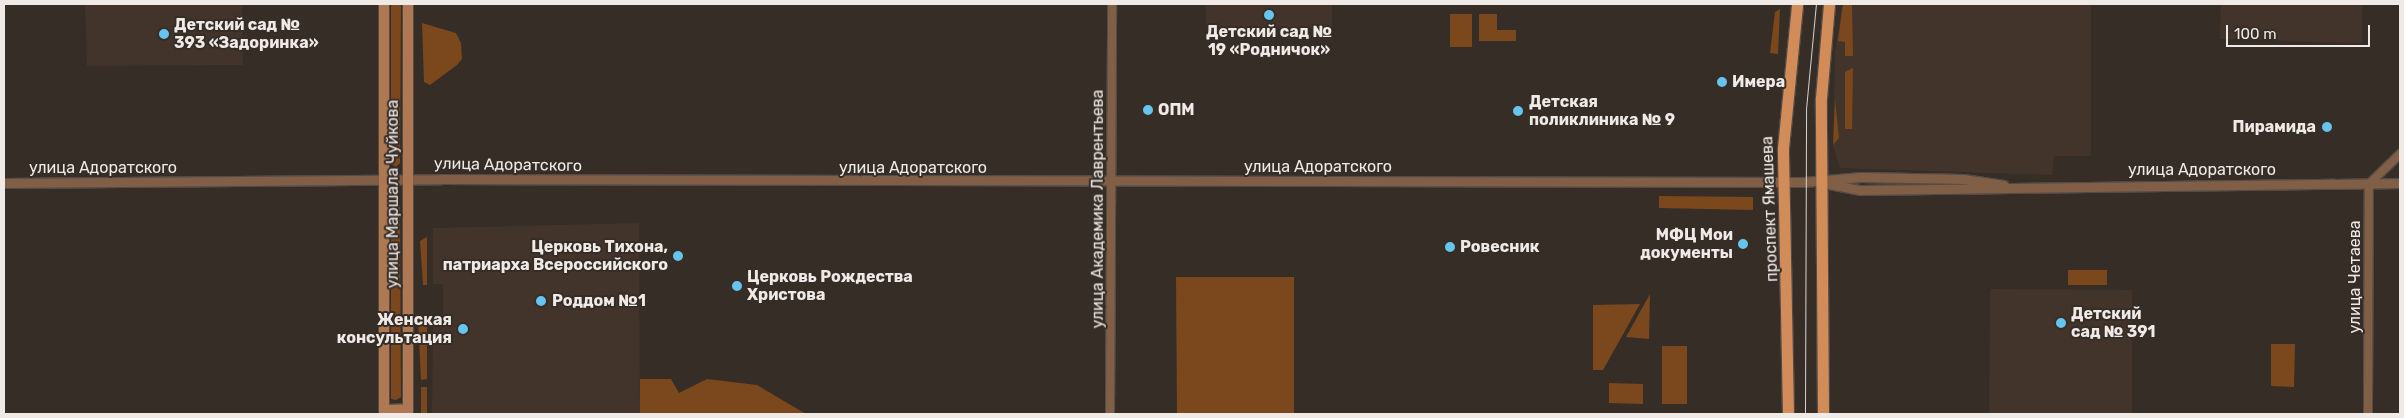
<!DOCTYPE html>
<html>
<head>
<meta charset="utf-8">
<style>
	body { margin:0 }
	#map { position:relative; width:2404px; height:418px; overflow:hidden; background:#362d27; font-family:Rubik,sans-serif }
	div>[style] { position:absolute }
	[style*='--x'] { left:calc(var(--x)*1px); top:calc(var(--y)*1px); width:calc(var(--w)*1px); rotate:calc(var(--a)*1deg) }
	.built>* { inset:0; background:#43342b }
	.green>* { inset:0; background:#7b471d }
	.roads { filter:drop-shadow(1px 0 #544b46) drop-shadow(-1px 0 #544b46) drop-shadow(0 1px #544b46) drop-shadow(0 -1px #544b46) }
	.minor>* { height:8px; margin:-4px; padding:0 4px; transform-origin:4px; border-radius:4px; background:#815f47 }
	.tertiary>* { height:9px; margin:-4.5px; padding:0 4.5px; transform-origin:4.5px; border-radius:4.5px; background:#815f47 }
	.secondary>* { height:10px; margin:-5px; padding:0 5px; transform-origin:5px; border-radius:5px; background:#ae7852 }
	.primary>* { height:11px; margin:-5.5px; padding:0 5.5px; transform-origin:5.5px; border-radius:5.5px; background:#d18c5a }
	.tram>* { height:1px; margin:-0.5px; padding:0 0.5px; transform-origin:0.5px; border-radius:0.5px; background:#d9d4d0 }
	.dots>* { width:14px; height:14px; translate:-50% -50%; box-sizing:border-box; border:2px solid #362d27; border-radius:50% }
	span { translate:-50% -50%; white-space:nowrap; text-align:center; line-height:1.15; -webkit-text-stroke:4px #362d27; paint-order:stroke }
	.poi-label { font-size:16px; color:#efeae6; font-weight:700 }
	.left { translate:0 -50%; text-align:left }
	.right { translate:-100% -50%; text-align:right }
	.street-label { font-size:16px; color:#efeae6 }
	.frame { position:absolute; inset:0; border:5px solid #efeae6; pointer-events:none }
	.scale { position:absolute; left:2226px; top:25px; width:144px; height:22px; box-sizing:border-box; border:2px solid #efeae6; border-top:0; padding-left:6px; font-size:15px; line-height:18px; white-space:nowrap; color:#efeae6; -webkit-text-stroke:4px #362d27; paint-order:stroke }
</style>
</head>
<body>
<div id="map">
	<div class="built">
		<i style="clip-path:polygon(85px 4px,242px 4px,243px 65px,87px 66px)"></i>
		<i style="clip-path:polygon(1206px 4px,1332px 4px,1332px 28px,1206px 27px)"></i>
		<i style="clip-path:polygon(1842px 4px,2091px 4px,2091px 156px,2054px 156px,2052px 175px,1840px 168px,1833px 146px,1835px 52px)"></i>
		<i style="clip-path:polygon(2221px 4px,2362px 4px,2362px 43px,2220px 39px)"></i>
		<i style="clip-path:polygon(639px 223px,640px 414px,432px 414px,433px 319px,443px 319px,443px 284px,433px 284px,433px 228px)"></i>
		<i style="clip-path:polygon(1990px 289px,2132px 290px,2132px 414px,1989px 414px)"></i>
	</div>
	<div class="green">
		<i style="clip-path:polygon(391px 4px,401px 4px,400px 163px,396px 167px,391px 164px)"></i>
		<i style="clip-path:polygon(1843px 4px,1852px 4px,1853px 56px,1845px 56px,1845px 42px,1838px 41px)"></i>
		<i style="clip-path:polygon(1780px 9px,1778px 54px,1770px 53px,1775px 12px)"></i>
		<i style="clip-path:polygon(1450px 14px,1472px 14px,1472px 47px,1450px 47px)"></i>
		<i style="clip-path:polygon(1479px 14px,1497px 14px,1497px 30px,1516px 30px,1516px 41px,1479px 41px)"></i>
		<i style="clip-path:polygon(422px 23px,456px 33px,461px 43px,462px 59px,457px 65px,430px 85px,424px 82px)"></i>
		<i style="clip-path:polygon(1853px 68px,1852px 129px,1845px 129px,1845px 72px)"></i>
		<i style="clip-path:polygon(1835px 99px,1839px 138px,1833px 145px)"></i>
		<i style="clip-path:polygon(1659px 196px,1753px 197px,1753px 210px,1659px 208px)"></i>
		<i style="clip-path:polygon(395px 201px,400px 205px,401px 397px,396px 400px,391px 399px,391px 203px)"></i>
		<i style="clip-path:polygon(427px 237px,427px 285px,423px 285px,420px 241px)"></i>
		<i style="clip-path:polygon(2068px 270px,2107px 270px,2107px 285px,2068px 285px)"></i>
		<i style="clip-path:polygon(1176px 277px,1294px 277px,1294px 414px,1177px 414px)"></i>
		<i style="clip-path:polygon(1650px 294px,1649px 339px,1626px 337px)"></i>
		<i style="clip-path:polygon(1640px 304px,1603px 370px,1593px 370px,1593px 305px)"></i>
		<i style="clip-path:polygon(427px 316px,427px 379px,421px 380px,418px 318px)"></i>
		<i style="clip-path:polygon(2271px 344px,2295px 344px,2294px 387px,2271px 386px)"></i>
		<i style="clip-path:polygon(1662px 346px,1687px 346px,1687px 404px,1662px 404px)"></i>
		<i style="clip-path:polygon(640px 379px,671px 379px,679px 393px,707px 379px,757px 385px,806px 414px,640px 414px)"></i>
		<i style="clip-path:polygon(1609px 383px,1643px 384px,1643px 404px,1609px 403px)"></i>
		<i style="clip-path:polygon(421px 387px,427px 387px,427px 414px,421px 414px)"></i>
	</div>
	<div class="roads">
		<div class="minor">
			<i style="--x:1110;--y:414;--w:410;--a:-89.7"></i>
			<i style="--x:2368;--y:414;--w:230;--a:-89.8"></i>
			<i style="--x:2369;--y:184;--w:43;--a:-44.1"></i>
		</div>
		<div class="tertiary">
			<i style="--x:4;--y:183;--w:437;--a:-0.5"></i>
			<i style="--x:441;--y:179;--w:1363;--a:0.13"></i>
			<i style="--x:1804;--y:182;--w:57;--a:-5"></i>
			<i style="--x:1861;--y:177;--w:102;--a:1.1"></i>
			<i style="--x:1963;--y:179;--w:41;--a:8.3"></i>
			<i style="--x:1829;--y:184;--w:32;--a:11"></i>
			<i style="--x:1860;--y:190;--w:540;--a:-0.74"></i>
		</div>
		<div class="secondary">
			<i style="--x:384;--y:410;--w:24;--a:-2"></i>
			<i style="--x:384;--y:414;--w:410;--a:-90"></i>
			<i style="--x:408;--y:414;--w:410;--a:-90"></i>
		</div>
		<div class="primary">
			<i style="--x:1788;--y:414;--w:266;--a:-91.1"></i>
			<i style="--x:1783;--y:148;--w:145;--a:-84.4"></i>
			<i style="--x:1823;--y:414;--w:316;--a:-90.4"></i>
			<i style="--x:1821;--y:98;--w:94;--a:-85.1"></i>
		</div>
	</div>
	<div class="tram">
		<i style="--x:1805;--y:414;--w:305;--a:-89.8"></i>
		<i style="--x:1806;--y:109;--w:105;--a:-84.6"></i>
	</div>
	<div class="dots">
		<i style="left:1269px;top:15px;background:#65c5ee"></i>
		<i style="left:164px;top:34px;background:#65c5ee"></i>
		<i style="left:1722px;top:82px;background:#65c5ee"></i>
		<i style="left:1148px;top:110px;background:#65c5ee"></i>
		<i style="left:1518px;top:111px;background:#65c5ee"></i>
		<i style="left:2327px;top:127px;background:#65c5ee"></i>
		<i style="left:1743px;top:244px;background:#65c5ee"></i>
		<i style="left:1450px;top:247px;background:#65c5ee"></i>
		<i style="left:678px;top:256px;background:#65c5ee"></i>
		<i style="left:737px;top:286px;background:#65c5ee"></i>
		<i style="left:541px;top:301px;background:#65c5ee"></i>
		<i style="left:2061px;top:323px;background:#65c5ee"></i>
		<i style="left:463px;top:329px;background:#65c5ee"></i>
	</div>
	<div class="poi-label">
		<span class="left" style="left:174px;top:34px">Детский сад №<br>393 «Задоринка»</span>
		<span style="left:1269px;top:41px">Детский сад №<br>19 «Родничок»</span>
		<span class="left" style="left:1732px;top:82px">Имера</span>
		<span class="left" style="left:1529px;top:111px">Детская<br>поликлиника № 9</span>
		<span class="left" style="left:1158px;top:110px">ОПМ</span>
		<span class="right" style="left:2316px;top:127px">Пирамида</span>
		<span class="right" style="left:1733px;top:244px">МФЦ Мои<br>документы</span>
		<span class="right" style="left:668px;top:256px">Церковь Тихона,<br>патриарха Всероссийского</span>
		<span class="left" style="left:1460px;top:247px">Ровесник</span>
		<span class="left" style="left:747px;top:286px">Церковь Рождества<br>Христова</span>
		<span class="left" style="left:552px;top:301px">Роддом №1</span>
		<span class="left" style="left:2071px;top:323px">Детский<br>сад № 391</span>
		<span class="right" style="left:452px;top:329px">Женская<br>консультация</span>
	</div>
	<div class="street-label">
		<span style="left:508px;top:165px;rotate:1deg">улица Адоратского</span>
		<span style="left:1318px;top:167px">улица Адоратского</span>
		<span style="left:103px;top:168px">улица Адоратского</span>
		<span style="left:913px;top:168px">улица Адоратского</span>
		<span style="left:2202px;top:170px">улица Адоратского</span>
		<span style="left:393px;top:194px;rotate:-90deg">улица Маршала Чуйкова</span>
		<span style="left:1098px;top:209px;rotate:-90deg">улица Академика Лаврентьева</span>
		<span style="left:1770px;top:209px;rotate:-92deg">проспект Ямашева</span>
		<span style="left:2355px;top:277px;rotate:-90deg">улица Четаева</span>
	</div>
	<div class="frame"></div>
	<div class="scale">100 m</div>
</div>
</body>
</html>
